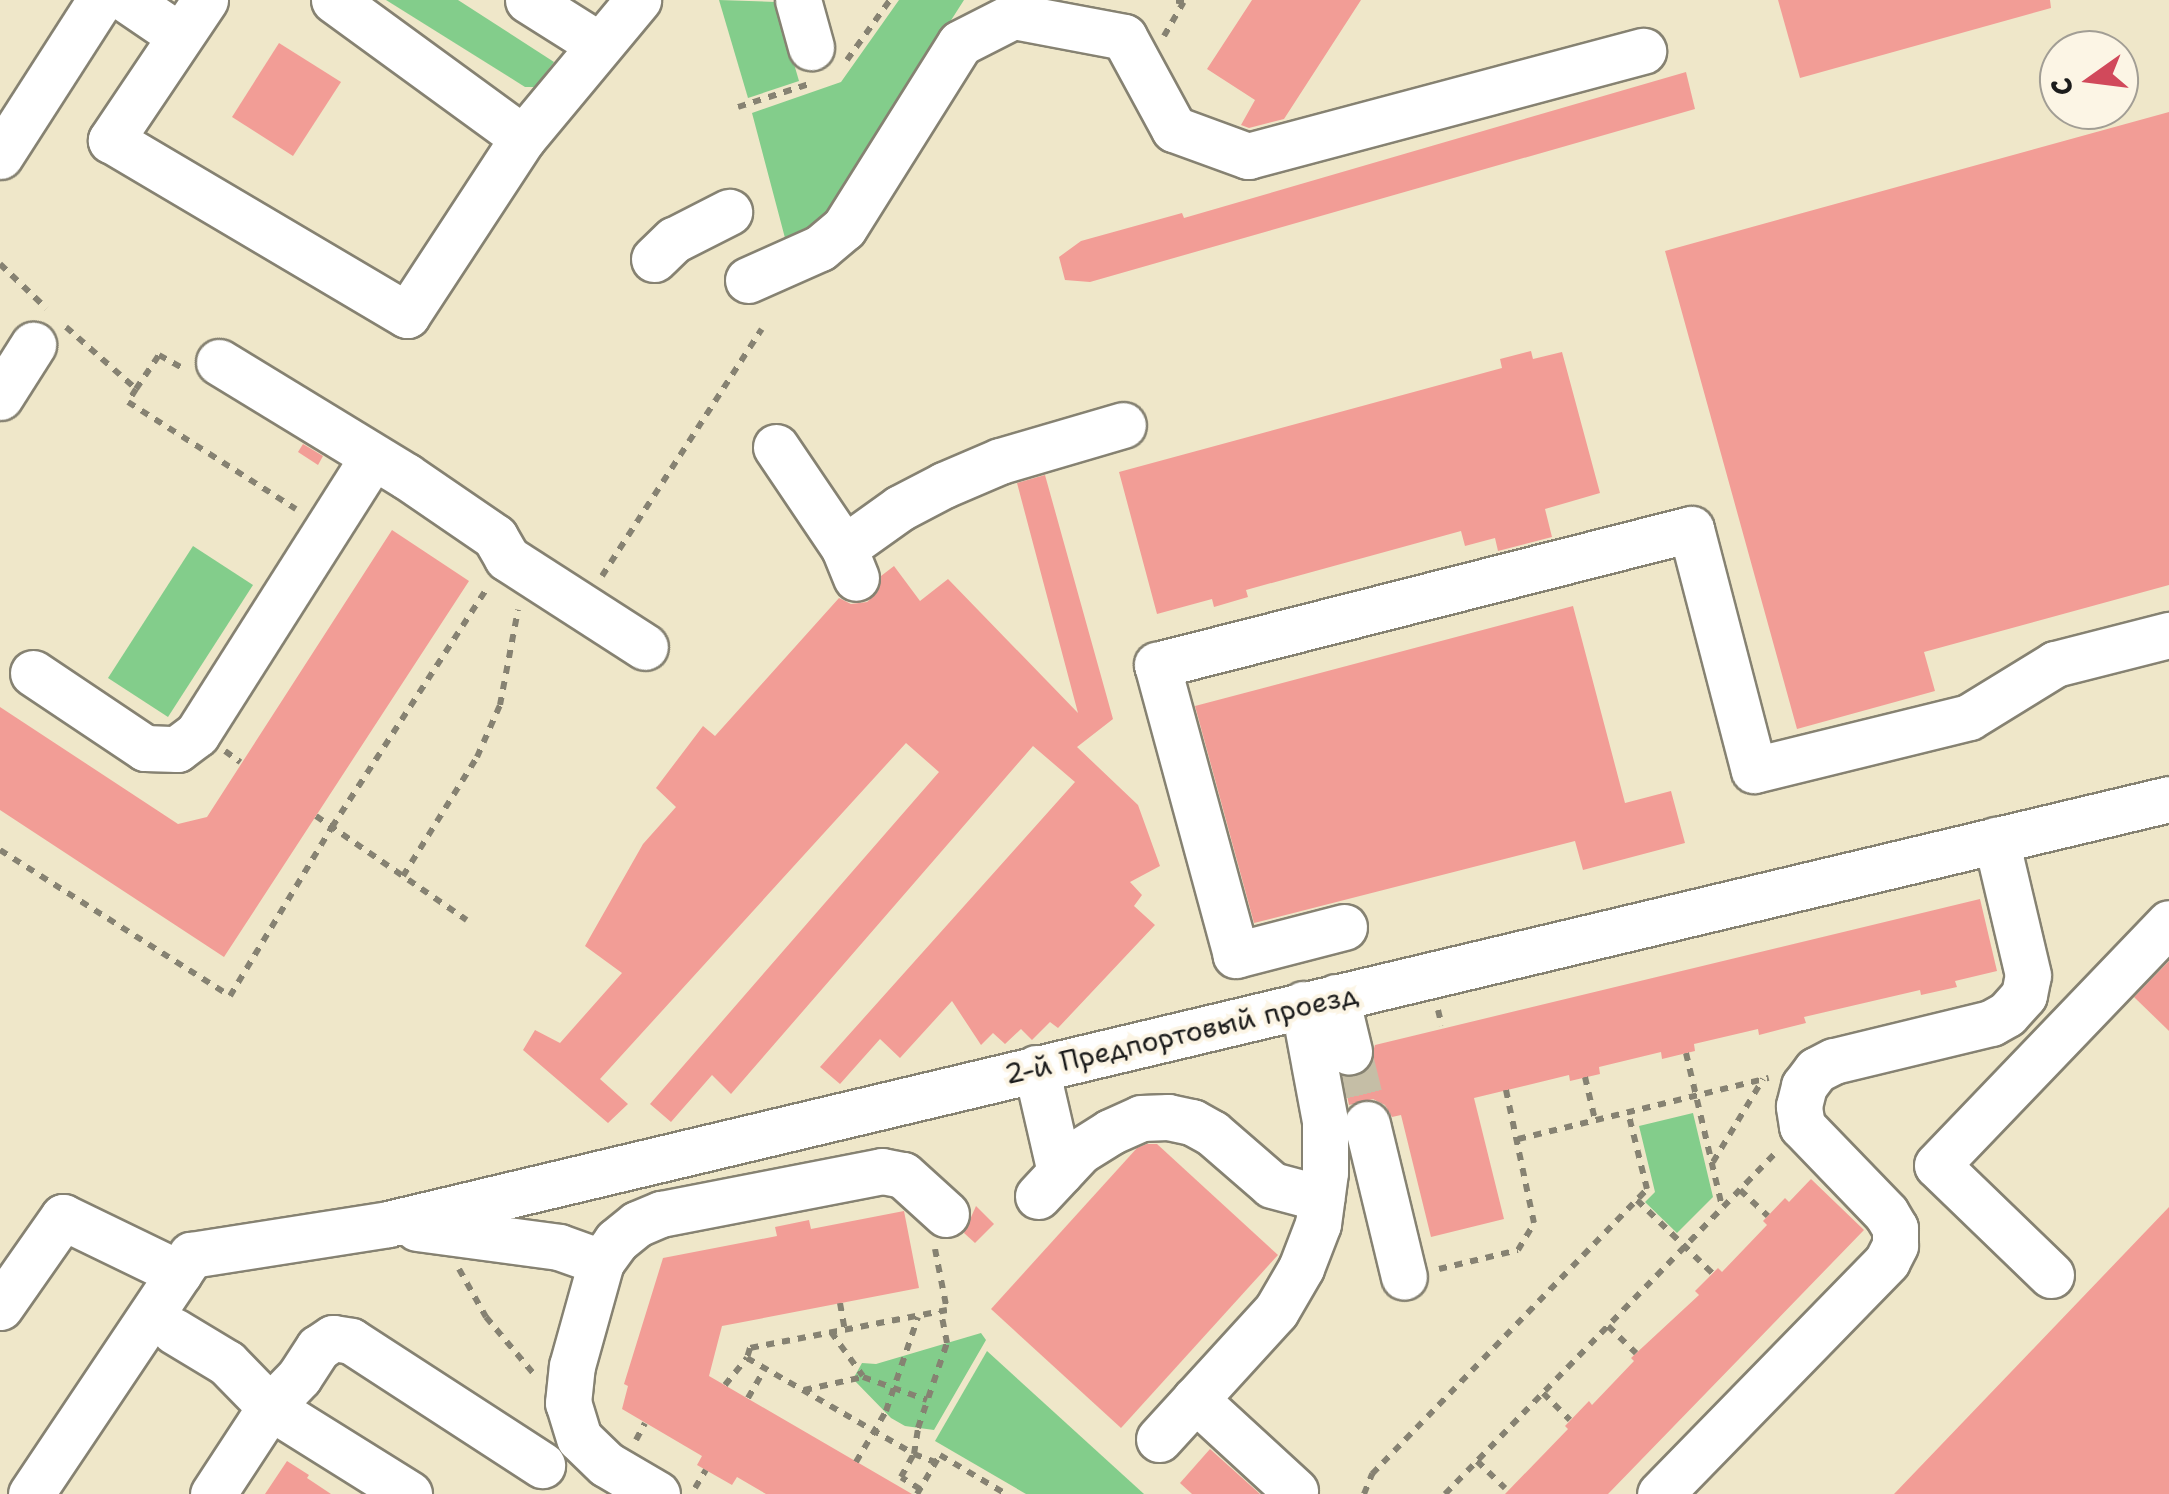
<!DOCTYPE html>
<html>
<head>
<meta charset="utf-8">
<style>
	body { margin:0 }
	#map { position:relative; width:2169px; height:1494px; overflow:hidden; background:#efe7c9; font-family:"Shantell Sans",sans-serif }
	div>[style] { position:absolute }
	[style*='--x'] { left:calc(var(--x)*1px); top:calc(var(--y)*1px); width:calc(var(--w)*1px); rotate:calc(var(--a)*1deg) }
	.green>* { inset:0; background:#83cd8b }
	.building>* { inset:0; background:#f29d96 }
	.minor-tunnel>* { height:45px; margin-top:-22.5px; transform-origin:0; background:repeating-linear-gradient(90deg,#c5bea6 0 45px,transparent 0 67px) }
	.path>* { height:6px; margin-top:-3px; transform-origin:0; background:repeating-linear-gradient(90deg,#868272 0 8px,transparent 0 16px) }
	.roads { filter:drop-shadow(2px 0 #868272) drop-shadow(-2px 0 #868272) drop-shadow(0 2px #868272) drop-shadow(0 -2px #868272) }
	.minor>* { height:45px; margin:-22.5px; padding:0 22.5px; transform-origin:22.5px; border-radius:22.5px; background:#fff }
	span { translate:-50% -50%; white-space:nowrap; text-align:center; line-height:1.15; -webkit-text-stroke:8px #fcf5e5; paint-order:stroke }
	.street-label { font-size:28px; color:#1c1c1c }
	.north { position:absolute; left:2039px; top:30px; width:100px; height:100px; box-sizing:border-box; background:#fcf5e5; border:2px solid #a29e95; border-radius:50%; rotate:256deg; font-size:28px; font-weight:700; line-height:40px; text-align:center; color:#1c1c1c }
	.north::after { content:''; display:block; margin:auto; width:35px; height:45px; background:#d1495b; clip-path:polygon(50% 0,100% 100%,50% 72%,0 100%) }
</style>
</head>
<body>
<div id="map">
	<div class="green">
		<i style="clip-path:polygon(386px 0,458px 0,554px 62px,535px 87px,525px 87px)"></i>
		<i style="clip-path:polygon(719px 0,776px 2px,799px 81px,748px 98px)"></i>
		<i style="clip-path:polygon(899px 0,964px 0,824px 219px,785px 238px,752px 113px,841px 82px)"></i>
		<i style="clip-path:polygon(193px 546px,253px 585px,168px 717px,108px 678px)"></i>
		<i style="clip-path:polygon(1693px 1113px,1713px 1197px,1677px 1233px,1645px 1202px,1655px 1192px,1639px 1126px)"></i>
		<i style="clip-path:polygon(981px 1333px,986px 1340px,934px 1430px,905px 1426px,891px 1418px,853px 1379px,862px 1363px,876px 1364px)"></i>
		<i style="clip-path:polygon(987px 1351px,1144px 1494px,1026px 1494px,935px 1441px)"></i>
	</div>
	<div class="building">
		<i style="clip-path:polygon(1252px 0,1361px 0,1284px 119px,1249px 128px,1241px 125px,1255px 100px,1207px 69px)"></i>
		<i style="clip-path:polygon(1778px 0,2050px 0,2051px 8px,1800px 78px)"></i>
		<i style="clip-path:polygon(279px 43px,341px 82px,293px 156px,232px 117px)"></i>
		<i style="clip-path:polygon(1686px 72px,1695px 109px,1090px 282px,1065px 280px,1059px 257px,1081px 241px,1182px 213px,1184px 218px)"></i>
		<i style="clip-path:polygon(2169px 112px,2169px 585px,1924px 652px,1935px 691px,1797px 729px,1665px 251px)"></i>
		<i style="clip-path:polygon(1531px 351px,1533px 359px,1562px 352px,1600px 493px,1545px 509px,1552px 537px,1498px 551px,1495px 538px,1465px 546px,1461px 531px,1246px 590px,1248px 597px,1214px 607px,1212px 599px,1157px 614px,1119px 472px,1502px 368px,1500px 359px)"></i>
		<i style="clip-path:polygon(303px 444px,323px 456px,318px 465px,298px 452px)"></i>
		<i style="clip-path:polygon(1045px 475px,1113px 719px,1077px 747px,1138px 805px,1160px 866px,1130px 882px,1142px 895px,1134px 906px,1155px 925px,1058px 1028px,1050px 1022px,1032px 1040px,1021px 1029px,1005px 1044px,993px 1033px,981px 1045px,952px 1001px,900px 1058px,880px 1039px,840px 1084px,820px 1067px,1075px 782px,1033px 746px,731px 1094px,712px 1075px,671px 1122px,650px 1104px,939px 772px,906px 743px,600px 1079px,628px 1104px,608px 1123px,523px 1050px,535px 1030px,560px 1043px,622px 973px,585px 946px,643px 844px,676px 807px,656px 788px,703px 726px,715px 736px,839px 598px,851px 604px,867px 602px,877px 593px,881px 576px,894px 566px,920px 601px,948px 579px,1078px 713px,1017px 483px)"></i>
		<i style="clip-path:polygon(392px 530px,469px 581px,224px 957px,0 810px,0 707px,178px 824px,207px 817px)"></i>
		<i style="clip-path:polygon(1573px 606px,1625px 803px,1671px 791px,1685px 843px,1583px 870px,1575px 841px,1254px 923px,1195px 706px)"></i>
		<i style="clip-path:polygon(1980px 899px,1997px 971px,1955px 981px,1957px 987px,1921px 995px,1920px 990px,1804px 1017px,1806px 1023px,1794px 1026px,1759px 1035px,1758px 1029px,1694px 1044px,1695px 1051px,1662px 1059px,1661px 1052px,1599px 1067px,1600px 1074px,1570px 1081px,1569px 1075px,1474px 1098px,1504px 1219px,1431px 1237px,1401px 1115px,1392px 1117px,1385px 1105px,1373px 1099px,1349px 1105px,1343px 1076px,1368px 1069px,1375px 1045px)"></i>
		<i style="clip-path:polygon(2169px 961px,2169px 1031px,2134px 997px)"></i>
		<i style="clip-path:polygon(1147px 1144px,1157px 1144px,1278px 1255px,1121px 1428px,991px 1309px,1137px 1148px)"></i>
		<i style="clip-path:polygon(1811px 1179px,1864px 1230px,1608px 1494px,1505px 1494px,1568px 1429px,1565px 1426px,1589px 1401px,1592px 1405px,1634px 1361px,1631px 1358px,1699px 1295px,1695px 1291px,1718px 1268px,1722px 1272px,1767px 1225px,1763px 1221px,1785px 1198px,1789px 1202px)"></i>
		<i style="clip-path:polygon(976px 1206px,994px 1224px,975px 1243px,964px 1233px)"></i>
		<i style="clip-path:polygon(2169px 1207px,2169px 1494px,1894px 1494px,2035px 1347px)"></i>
		<i style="clip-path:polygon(904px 1211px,919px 1288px,722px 1326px,709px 1376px,912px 1494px,766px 1494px,737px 1477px,732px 1485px,697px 1465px,702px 1456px,622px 1409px,628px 1386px,624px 1384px,663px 1258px,777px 1236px,775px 1227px,809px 1220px,811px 1229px)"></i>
		<i style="clip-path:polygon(1210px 1449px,1260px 1494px,1192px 1494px,1180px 1483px)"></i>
		<i style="clip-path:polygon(287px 1461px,309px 1475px,307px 1478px,331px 1494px,265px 1494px)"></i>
	</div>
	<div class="minor-tunnel">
		<i style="--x:1349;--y:1051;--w:75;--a:76.1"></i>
	</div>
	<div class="path">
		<i style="--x:1164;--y:36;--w:39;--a:-60"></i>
		<i style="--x:1184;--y:2;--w:11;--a:-170"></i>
		<i style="--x:847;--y:60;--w:74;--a:-54.4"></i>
		<i style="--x:738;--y:107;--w:75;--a:-17.9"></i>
		<i style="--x:0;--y:264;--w:64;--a:43.7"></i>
		<i style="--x:66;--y:327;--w:94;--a:41.5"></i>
		<i style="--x:136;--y:389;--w:41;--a:-55.9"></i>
		<i style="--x:159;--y:355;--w:26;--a:29"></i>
		<i style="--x:136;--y:389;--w:15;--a:122"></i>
		<i style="--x:128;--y:402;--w:199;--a:32.5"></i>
		<i style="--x:602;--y:576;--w:294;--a:-57.1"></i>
		<i style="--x:225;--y:751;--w:19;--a:36"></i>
		<i style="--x:316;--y:816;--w:183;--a:34.6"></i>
		<i style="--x:0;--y:850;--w:272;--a:32.4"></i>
		<i style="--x:230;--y:996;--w:197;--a:-58.9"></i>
		<i style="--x:332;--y:827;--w:285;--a:-57"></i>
		<i style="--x:403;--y:876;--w:140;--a:-58.1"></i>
		<i style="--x:477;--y:757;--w:57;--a:-66.1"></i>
		<i style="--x:500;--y:705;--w:97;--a:-79.3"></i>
		<i style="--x:1438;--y:1010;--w:16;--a:76"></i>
		<i style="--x:1686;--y:1053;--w:158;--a:76.8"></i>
		<i style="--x:1585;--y:1077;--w:44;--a:76.9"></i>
		<i style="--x:1518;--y:1139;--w:258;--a:-13.7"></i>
		<i style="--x:1713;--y:1162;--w:97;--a:-58.9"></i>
		<i style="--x:1740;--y:1190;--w:38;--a:43"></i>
		<i style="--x:1637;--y:1200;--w:105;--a:44.2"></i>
		<i style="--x:935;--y:1249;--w:62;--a:78.9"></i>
		<i style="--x:947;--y:1310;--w:201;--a:169.1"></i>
		<i style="--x:750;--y:1348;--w:10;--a:107"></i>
		<i style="--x:747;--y:1358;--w:193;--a:29.9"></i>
		<i style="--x:914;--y:1454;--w:22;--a:21"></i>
		<i style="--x:459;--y:1269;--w:55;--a:60.6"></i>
		<i style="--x:486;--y:1317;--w:73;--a:50"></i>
		<i style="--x:1439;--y:1269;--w:81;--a:-13.5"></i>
		<i style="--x:1518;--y:1250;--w:31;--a:-59"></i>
		<i style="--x:1534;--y:1223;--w:136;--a:-101.9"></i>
		<i style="--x:840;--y:1303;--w:27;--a:80"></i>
		<i style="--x:1608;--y:1326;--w:39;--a:44"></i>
		<i style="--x:831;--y:1332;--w:54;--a:54"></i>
		<i style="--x:725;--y:1385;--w:35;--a:-51"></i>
		<i style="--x:804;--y:1390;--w:60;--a:-12.4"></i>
		<i style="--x:863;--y:1377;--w:68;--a:19.8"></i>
		<i style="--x:1543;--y:1393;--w:38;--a:45"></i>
		<i style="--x:748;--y:1398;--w:34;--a:-60"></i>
		<i style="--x:636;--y:1440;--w:19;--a:-62"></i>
		<i style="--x:1477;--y:1461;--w:39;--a:44"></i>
		<i style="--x:856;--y:1462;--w:59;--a:-59.5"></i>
		<i style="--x:886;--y:1411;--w:99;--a:-71.2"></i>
		<i style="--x:695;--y:1488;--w:21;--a:-59"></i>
		<i style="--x:920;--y:1489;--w:22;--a:-148"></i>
		<i style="--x:901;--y:1477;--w:26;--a:-61"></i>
		<i style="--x:914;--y:1454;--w:26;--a:-81"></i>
		<i style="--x:918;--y:1428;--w:90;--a:-71.2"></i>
		<i style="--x:947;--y:1343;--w:33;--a:-101"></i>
		<i style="--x:917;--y:1494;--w:45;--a:-59.5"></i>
		<i style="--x:940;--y:1455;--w:77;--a:30.6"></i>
		<i style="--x:1364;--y:1494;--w:22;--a:-68"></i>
		<i style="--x:1372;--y:1474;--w:396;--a:-46"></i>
		<i style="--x:1647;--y:1189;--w:79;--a:-103.9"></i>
		<i style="--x:1445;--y:1494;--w:477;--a:-45.9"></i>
	</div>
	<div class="roads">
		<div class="minor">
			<i style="--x:127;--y:0;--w:64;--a:34.2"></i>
			<i style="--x:205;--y:0;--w:169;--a:123.9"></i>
			<i style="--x:111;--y:140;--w:344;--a:30.6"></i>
			<i style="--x:407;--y:315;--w:212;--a:-56.8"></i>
			<i style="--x:523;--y:138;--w:180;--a:-50.2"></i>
			<i style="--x:334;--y:0;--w:234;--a:36.1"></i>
			<i style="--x:528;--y:0;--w:83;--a:32.2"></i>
			<i style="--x:798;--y:0;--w:49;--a:74.5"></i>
			<i style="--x:0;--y:156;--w:185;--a:-57.3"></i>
			<i style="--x:654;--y:259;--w:28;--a:-44"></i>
			<i style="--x:674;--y:240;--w:62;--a:-27"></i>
			<i style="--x:748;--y:280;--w:79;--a:-24"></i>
			<i style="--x:820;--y:248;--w:31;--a:-40"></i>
			<i style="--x:844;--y:228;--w:218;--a:-57.9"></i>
			<i style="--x:960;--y:43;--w:59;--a:-27"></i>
			<i style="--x:1013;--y:16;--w:113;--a:10.7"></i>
			<i style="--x:1124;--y:37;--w:105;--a:61.5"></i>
			<i style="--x:1174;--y:129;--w:79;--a:20"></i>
			<i style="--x:1248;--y:156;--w:409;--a:-14.9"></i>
			<i style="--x:219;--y:362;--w:219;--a:31.4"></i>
			<i style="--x:406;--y:476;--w:108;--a:34.4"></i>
			<i style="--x:495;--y:537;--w:24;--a:60"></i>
			<i style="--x:507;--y:558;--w:164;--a:32.8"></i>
			<i style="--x:0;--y:397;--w:62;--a:-57.6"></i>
			<i style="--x:776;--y:447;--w:122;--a:56"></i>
			<i style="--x:844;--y:548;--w:32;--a:68"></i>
			<i style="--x:844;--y:548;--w:69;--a:-35.5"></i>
			<i style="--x:900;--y:508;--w:50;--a:-27.6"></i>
			<i style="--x:944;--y:485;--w:61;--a:-23.2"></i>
			<i style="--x:1000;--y:461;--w:128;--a:-16.3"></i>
			<i style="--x:33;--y:673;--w:135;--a:33.8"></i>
			<i style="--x:145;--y:748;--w:32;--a:2"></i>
			<i style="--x:177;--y:749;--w:25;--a:-37"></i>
			<i style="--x:197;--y:734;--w:328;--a:-57.6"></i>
			<i style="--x:1344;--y:927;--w:112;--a:165.5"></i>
			<i style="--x:1236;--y:955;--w:301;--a:-105.2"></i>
			<i style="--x:1157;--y:665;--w:551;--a:-14.29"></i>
			<i style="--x:1691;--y:529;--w:249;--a:75.4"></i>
			<i style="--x:1754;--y:770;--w:221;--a:-13.8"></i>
			<i style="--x:1969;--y:717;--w:101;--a:-31.6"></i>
			<i style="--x:2055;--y:664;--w:118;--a:-14.3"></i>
			<i style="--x:1336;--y:997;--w:56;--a:76.5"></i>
			<i style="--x:1036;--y:1068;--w:107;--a:77"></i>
			<i style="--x:1367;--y:1124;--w:157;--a:76.4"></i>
			<i style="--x:1038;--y:1196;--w:62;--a:-47"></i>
			<i style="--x:1080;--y:1151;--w:36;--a:-32"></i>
			<i style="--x:1110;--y:1132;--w:34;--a:-24"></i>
			<i style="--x:1141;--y:1118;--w:27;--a:-2"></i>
			<i style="--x:1168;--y:1117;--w:25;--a:12"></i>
			<i style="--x:1192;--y:1122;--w:23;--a:29"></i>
			<i style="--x:1212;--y:1133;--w:79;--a:40.9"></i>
			<i style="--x:1272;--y:1185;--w:51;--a:14.9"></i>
			<i style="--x:417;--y:1228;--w:143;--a:7.6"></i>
			<i style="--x:559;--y:1247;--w:45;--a:19.7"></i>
			<i style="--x:2051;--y:1275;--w:158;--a:-136"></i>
			<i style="--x:1937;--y:1165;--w:335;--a:-46.2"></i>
			<i style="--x:0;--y:1307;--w:110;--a:-55"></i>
			<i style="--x:63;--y:1217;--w:129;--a:25.8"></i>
			<i style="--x:174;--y:1331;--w:62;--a:31.1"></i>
			<i style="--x:227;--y:1363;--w:62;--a:45.7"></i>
			<i style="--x:270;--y:1407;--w:164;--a:32"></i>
			<i style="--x:1195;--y:1399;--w:136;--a:42.6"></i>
			<i style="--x:1159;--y:1439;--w:173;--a:-47.6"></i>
			<i style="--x:1276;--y:1311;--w:50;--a:-59.8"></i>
			<i style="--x:1301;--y:1268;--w:47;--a:-68.9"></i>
			<i style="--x:1318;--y:1224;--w:52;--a:-82.3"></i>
			<i style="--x:1325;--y:1172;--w:51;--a:-90"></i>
			<i style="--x:1325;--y:1121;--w:119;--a:-100.6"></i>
			<i style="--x:31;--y:1494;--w:288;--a:-56.2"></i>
			<i style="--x:191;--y:1255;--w:199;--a:-8.9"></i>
			<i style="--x:388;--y:1224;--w:1831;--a:-13.42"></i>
			<i style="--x:213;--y:1494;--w:104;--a:-56.8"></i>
			<i style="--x:270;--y:1407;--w:42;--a:-46"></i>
			<i style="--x:299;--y:1377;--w:35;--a:-57"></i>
			<i style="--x:318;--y:1348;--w:18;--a:-34"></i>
			<i style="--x:333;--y:1338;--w:18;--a:9"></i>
			<i style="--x:351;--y:1341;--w:228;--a:33"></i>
			<i style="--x:657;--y:1494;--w:59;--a:-149.5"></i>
			<i style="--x:606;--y:1464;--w:37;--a:-136"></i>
			<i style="--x:579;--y:1438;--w:37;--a:-107"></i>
			<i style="--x:568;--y:1403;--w:37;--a:-84"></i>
			<i style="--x:572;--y:1366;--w:108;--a:-74.4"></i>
			<i style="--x:601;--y:1262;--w:26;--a:-54"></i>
			<i style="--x:616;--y:1241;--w:27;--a:-39"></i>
			<i style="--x:637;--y:1224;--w:26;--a:-23"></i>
			<i style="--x:661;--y:1214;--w:225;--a:-11"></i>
			<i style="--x:882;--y:1171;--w:21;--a:11"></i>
			<i style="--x:903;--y:1175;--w:58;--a:42.2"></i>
			<i style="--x:1660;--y:1494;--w:325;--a:-45.7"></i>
			<i style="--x:1887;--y:1261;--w:18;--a:-63"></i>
			<i style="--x:1895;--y:1245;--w:17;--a:-90"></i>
			<i style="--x:1895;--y:1228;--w:17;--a:-121"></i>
			<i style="--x:1886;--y:1213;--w:121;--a:-134"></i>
			<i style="--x:1802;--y:1126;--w:20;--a:-99"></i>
			<i style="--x:1799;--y:1106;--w:21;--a:-76"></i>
			<i style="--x:1804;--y:1086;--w:20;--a:-53"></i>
			<i style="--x:1816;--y:1070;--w:20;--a:-27"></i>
			<i style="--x:1834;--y:1061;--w:162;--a:-13.6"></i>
			<i style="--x:1991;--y:1023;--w:18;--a:-29"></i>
			<i style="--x:2007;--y:1014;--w:25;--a:-48"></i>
			<i style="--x:2024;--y:995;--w:20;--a:-79"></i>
			<i style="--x:2028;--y:975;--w:139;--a:-103.3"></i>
		</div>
	</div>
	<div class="street-label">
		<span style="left:1181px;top:1034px;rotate:-13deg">2-й Предпортовый проезд</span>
	</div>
	<div class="north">С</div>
</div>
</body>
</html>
